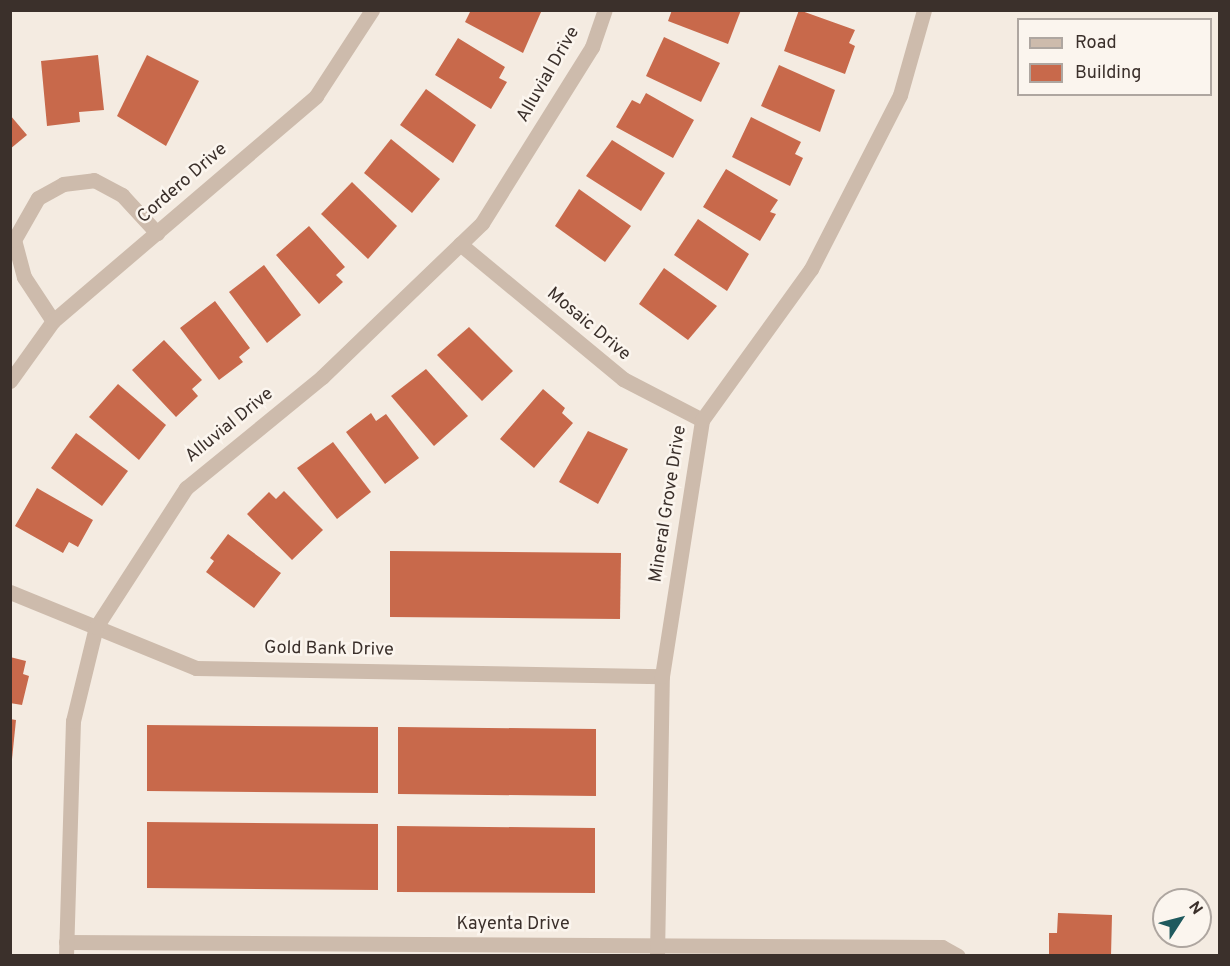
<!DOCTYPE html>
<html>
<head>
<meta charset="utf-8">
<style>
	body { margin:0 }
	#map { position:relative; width:1230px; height:966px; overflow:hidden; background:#f4ebe1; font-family:Overpass,sans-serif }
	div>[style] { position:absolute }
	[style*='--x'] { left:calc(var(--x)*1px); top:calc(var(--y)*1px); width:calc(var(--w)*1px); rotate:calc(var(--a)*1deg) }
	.building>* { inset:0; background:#c8694b }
	.minor>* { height:15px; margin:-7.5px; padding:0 7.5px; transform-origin:7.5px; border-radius:7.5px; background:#cdbbac }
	span { translate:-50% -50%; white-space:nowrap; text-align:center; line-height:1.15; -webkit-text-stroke:5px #fbf5ee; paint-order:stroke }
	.street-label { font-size:18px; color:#3b302b }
	.frame { position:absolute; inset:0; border:12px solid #3b302b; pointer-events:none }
	.legend { position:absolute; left:1017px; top:18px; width:195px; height:78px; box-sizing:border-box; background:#fbf5ee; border:2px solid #aea6a0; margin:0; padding:8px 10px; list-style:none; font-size:18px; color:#3b302b }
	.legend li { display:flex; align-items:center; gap:12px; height:30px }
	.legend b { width:30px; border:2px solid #aea6a0 }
	.north { position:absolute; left:1152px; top:888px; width:60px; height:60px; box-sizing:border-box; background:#fbf5ee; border:2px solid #aea6a0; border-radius:50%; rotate:54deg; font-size:16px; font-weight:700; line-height:24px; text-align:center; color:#3b302b }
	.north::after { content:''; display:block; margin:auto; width:21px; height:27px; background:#1f5a5e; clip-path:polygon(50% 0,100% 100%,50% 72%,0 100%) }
</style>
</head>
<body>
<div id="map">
	<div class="building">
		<i style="clip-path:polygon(471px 10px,538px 10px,541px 12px,523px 53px,465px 22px)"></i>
		<i style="clip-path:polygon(672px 10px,741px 10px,728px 44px,668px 21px)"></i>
		<i style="clip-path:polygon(799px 10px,855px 30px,849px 43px,855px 46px,845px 74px,784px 51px)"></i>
		<i style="clip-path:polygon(664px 37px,720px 63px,701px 102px,646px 76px)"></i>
		<i style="clip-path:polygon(458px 38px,505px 67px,499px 78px,507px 82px,491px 109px,435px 75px)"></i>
		<i style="clip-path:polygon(98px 55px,104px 110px,79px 112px,80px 122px,47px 126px,41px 61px)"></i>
		<i style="clip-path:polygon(147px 55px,199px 81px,166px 146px,117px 116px)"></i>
		<i style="clip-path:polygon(779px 65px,835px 90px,820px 132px,761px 106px)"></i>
		<i style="clip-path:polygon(426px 89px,476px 125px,453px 163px,400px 125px)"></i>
		<i style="clip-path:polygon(646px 93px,694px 120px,673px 158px,616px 127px,632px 100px,640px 104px)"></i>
		<i style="clip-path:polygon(10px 115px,27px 135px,10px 149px)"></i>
		<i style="clip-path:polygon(751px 117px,801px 142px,795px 154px,803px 158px,790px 186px,732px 157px)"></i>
		<i style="clip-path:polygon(391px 139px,440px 179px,412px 213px,364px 173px)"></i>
		<i style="clip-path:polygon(612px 140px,665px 173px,641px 211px,586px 176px)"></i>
		<i style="clip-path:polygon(726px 169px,778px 200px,770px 212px,776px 214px,760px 241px,703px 207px)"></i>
		<i style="clip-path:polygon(352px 182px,397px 226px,368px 259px,321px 214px)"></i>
		<i style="clip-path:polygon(579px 189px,631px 226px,605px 262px,555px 226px)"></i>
		<i style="clip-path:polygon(698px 219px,749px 254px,727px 291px,674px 255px)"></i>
		<i style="clip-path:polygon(309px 226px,345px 267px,336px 275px,343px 282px,319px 304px,276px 255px)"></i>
		<i style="clip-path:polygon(264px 265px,301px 315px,267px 343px,229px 292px)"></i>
		<i style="clip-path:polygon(664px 268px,717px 306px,688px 340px,639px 304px)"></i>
		<i style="clip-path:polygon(215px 301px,250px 348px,239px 357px,243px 362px,219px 380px,180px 328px)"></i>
		<i style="clip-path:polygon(469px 327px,513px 371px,482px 401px,437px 355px)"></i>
		<i style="clip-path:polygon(164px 340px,202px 380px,192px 389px,198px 396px,176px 417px,132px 370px)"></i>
		<i style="clip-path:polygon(426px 369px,468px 416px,434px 446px,391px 396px)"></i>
		<i style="clip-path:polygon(118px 384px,166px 425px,139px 460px,89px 417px)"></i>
		<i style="clip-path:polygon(543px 389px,565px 408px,562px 413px,573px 423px,534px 468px,500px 439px)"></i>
		<i style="clip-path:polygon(371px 413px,376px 421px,386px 414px,419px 458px,385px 484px,346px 432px)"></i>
		<i style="clip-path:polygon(588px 431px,628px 449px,598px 504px,559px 482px)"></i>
		<i style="clip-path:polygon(76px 433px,128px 471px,102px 506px,51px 468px)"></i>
		<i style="clip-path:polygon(333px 442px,371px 492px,337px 519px,297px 468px)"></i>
		<i style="clip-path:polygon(37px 488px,93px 520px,78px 547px,69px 542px,63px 553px,15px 526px)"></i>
		<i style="clip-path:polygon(284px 491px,323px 530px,292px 560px,247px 514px,269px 492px,276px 499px)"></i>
		<i style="clip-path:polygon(228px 534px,281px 573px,254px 608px,206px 572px,214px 561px,210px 558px)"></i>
		<i style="clip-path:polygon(390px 551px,621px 553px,620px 619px,390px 617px)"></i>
		<i style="clip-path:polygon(10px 657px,26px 661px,23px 674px,29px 676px,22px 705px,10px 703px)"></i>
		<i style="clip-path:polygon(10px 719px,16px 720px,12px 759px,10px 759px)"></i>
		<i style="clip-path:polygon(147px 725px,378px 727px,378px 793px,147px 791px)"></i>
		<i style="clip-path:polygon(398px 727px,596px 729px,596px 796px,398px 794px)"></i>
		<i style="clip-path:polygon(147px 822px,378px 824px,378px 890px,147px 888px)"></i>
		<i style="clip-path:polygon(397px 826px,595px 828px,595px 893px,397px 892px)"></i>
		<i style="clip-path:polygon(1058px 913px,1112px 915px,1111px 956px,1049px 956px,1049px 933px,1057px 933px)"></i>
	</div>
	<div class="minor">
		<i style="--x:460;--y:244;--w:212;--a:39.6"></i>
		<i style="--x:623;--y:379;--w:89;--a:27.4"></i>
		<i style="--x:53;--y:321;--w:53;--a:-123.4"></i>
		<i style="--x:24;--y:277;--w:38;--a:-105"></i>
		<i style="--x:14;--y:240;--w:48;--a:-60.3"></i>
		<i style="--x:38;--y:198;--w:29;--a:-29"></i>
		<i style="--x:63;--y:184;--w:31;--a:-7"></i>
		<i style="--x:94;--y:180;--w:32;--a:28"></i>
		<i style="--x:122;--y:195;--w:52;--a:47.4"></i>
		<i style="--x:10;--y:381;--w:74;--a:-54.4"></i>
		<i style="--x:53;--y:321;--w:346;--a:-40.5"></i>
		<i style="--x:316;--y:96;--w:103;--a:-56.9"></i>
		<i style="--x:10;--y:592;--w:201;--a:22.2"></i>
		<i style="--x:196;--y:668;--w:466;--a:1"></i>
		<i style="--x:66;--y:942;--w:876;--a:0.33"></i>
		<i style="--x:942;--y:947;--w:18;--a:29"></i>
		<i style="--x:66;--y:956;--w:235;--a:-88.3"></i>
		<i style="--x:73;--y:721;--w:97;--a:-76.3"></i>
		<i style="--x:96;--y:627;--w:166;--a:-57.1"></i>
		<i style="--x:186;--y:488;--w:176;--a:-39.2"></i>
		<i style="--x:322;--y:377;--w:222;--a:-43.9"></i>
		<i style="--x:482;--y:223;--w:208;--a:-58"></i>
		<i style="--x:592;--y:47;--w:39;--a:-71"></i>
		<i style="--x:657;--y:956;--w:280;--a:-89"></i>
		<i style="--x:662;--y:676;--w:259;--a:-81.1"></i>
		<i style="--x:702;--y:420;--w:186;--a:-54.2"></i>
		<i style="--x:811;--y:269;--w:195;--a:-62.9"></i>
		<i style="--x:900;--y:95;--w:88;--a:-74.2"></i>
	</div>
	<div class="street-label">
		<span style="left:549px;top:75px;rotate:-60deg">Alluvial Drive</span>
		<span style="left:183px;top:184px;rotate:-41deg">Cordero Drive</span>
		<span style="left:588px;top:325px;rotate:40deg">Mosaic Drive</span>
		<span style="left:230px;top:426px;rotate:-39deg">Alluvial Drive</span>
		<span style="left:669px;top:504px;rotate:-81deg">Mineral Grove Drive</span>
		<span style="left:329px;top:650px;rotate:1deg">Gold Bank Drive</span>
		<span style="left:513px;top:925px">Kayenta Drive</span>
	</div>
	<div class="frame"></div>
	<ul class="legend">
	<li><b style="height:8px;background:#cdbbac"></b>Road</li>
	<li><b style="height:16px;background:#c8694b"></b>Building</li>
	</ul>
	<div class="north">N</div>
</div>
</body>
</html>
